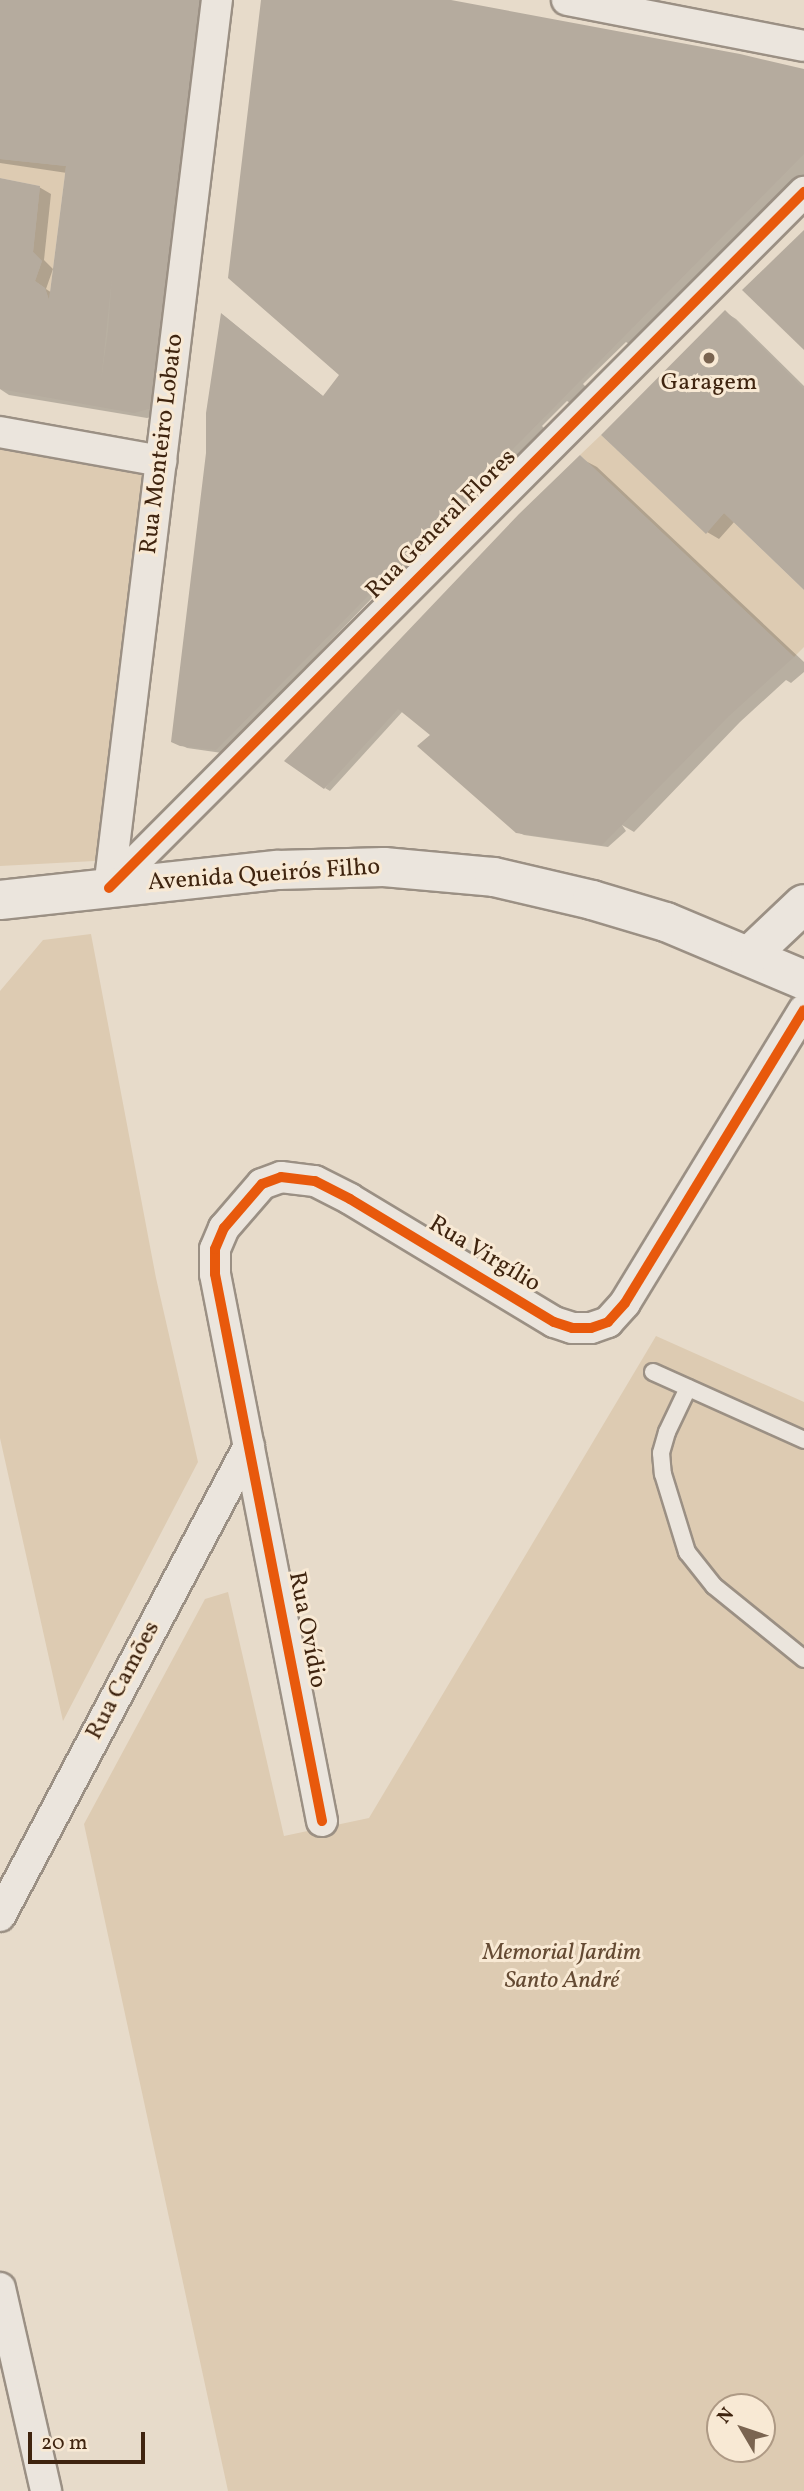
<!DOCTYPE html>
<html>
<head>
<meta charset="utf-8">
<style>
	body { margin:0 }
	#map { position:relative; width:804px; height:2491px; overflow:hidden; background:#e7dbca; font-family:Vollkorn,serif }
	div>[style] { position:absolute }
	[style*='--x'] { left:calc(var(--x)*1px); top:calc(var(--y)*1px); width:calc(var(--w)*1px); rotate:calc(var(--a)*1deg) }
	.green>* { inset:0; background:#ddcbb2 }
	.shadow>* { inset:0; background:#0003 }
	.building>* { inset:0; background:#b5ab9e }
	.roads { filter:drop-shadow(2px 0 #9b9084) drop-shadow(-2px 0 #9b9084) drop-shadow(0 2px #9b9084) drop-shadow(0 -2px #9b9084) }
	.lane>* { height:16px; margin:-8px; padding:0 8px; transform-origin:8px; border-radius:8px; background:#ebe5dd }
	.street>* { height:30px; margin:-15px; padding:0 15px; transform-origin:15px; border-radius:15px; background:#ebe5dd }
	.secondary>* { height:38px; margin:-19px; padding:0 19px; transform-origin:19px; border-radius:19px; background:#ebe5dd }
	.cycleway>* { height:10px; margin:-5px; padding:0 5px; transform-origin:5px; border-radius:5px; background:#e8590c }
	.dots>* { width:19px; height:19px; translate:-50% -50%; box-sizing:border-box; border:4px solid #f8e9d4; border-radius:50% }
	span { translate:-50% -50%; white-space:nowrap; text-align:center; line-height:1.15; -webkit-text-stroke:6px #f8e9d4; paint-order:stroke }
	.poi-label { font-size:24px; color:#3f240f }
	.street-label { font-size:24px; color:#3f240f }
	.park-label { font-size:24px; color:#644a33; font-style:italic }
	.north { position:absolute; left:706px; top:2393px; width:70px; height:70px; box-sizing:border-box; background:#f8e9d4; border:2px solid #ae9a85; border-radius:50%; rotate:309deg; font-size:19px; font-weight:700; line-height:28px; text-align:center; color:#3f240f }
	.north::after { content:''; display:block; margin:auto; width:24px; height:32px; background:#7a6450; clip-path:polygon(50% 0,100% 100%,50% 72%,0 100%) }
	.scale { position:absolute; left:28px; top:2432px; width:117px; height:32px; box-sizing:border-box; border:4px solid #3f240f; border-top:0; padding-left:9px; font-size:21px; line-height:24px; white-space:nowrap; color:#3f240f; -webkit-text-stroke:5px #f8e9d4; paint-order:stroke }
</style>
</head>
<body>
<div id="map">
	<div class="green">
		<i style="clip-path:polygon(0 159px,66px 166px,49px 300px,45px 288px,35px 281px,42px 261px,33px 252px,40px 186px,0 178px)"></i>
		<i style="clip-path:polygon(601px 435px,706px 533px,724px 513px,804px 590px,804px 647px,794px 657px,580px 455px)"></i>
		<i style="clip-path:polygon(0 441px,161px 461px,113px 860px,0 866px)"></i>
		<i style="clip-path:polygon(91px 934px,156px 1278px,198px 1462px,63px 1721px,0 1438px,0 991px,43px 940px)"></i>
		<i style="clip-path:polygon(evenodd,656px 1336px,804px 1402px,804px 2491px,228px 2491px,84px 1824px,205px 1599px,228px 1592px,284px 1836px,369px 1818px,656px 1336px,720px 2407px,762px 2407px,762px 2449px,720px 2449px,720px 2407px)"></i>
	</div>
	<div class="shadow">
		<i style="clip-path:polygon(0 0,170px 412px,147px 418px,9px 395px,0 389px,0 180px,39px 187px,51px 194px,44px 260px,53px 269px,46px 289px,52px 293px,67px 173px,0 163px)"></i>
		<i style="clip-path:polygon(264px 0,443px 0,804px 71px,804px 181px,632px 346px,626px 342px,583px 384px,588px 389px,573px 405px,567px 401px,542px 426px,547px 431px,464px 515px,458px 512px,417px 553px,422px 558px,383px 597px,377px 593px,315px 657px,314px 662px,305px 667px,222px 753px,187px 748px,173px 741px,223px 315px,324px 397px,341px 375px)"></i>
		<i style="clip-path:polygon(725px 312px,736px 319px,804px 386px,804px 588px,735px 521px,719px 539px,707px 532px)"></i>
		<i style="clip-path:polygon(580px 458px,597px 467px,804px 662px,804px 672px,791px 683px,786px 680px,740px 722px,634px 832px,622px 825px,626px 831px,608px 847px,524px 835px,517px 832px,433px 735px,403px 711px,330px 791px,325px 788px)"></i>
	</div>
	<div class="building">
		<i style="clip-path:polygon(evenodd,0 0,211px 0,159px 406px,134px 413px,0 389px,0 178px,40px 186px,33px 252px,42px 261px,35px 281px,45px 288px,49px 300px,66px 166px,0 159px,0 0,112px 277px,108px 331px,101px 381px,112px 277px)"></i>
		<i style="clip-path:polygon(261px 0,451px 0,740px 54px,804px 69px,804px 154px,216px 750px,180px 746px,171px 742px,206px 453px,206px 413px,221px 313px,323px 396px,339px 375px,228px 278px)"></i>
		<i style="clip-path:polygon(804px 230px,804px 350px,742px 290px)"></i>
		<i style="clip-path:polygon(725px 310px,804px 389px,804px 590px,724px 513px,706px 534px,601px 435px)"></i>
		<i style="clip-path:polygon(580px 455px,794px 657px,729px 716px,602px 845px,516px 833px,417px 746px,430px 735px,398px 709px,324px 789px,284px 761px,519px 514px)"></i>
	</div>
	<div class="roads">
		<div class="lane">
			<i style="--x:653;--y:1372;--w:166;--a:24.2"></i>
			<i style="--x:688;--y:1388;--w:49;--a:115.5"></i>
			<i style="--x:667;--y:1432;--w:22;--a:106"></i>
			<i style="--x:661;--y:1453;--w:21;--a:85"></i>
			<i style="--x:663;--y:1474;--w:82;--a:72.9"></i>
			<i style="--x:687;--y:1552;--w:43;--a:51.5"></i>
			<i style="--x:714;--y:1586;--w:116;--a:39"></i>
		</div>
		<div class="street">
			<i style="--x:567;--y:0;--w:241;--a:11"></i>
			<i style="--x:0;--y:432;--w:164;--a:10.2"></i>
			<i style="--x:109;--y:888;--w:984;--a:-45.04"></i>
			<i style="--x:109;--y:888;--w:895;--a:-83.07"></i>
			<i style="--x:322;--y:1821;--w:557;--a:-101.07"></i>
			<i style="--x:215;--y:1274;--w:25;--a:-90"></i>
			<i style="--x:215;--y:1249;--w:23;--a:-67"></i>
			<i style="--x:224;--y:1228;--w:58;--a:-49.2"></i>
			<i style="--x:262;--y:1184;--w:20;--a:-20"></i>
			<i style="--x:281;--y:1177;--w:34;--a:7"></i>
			<i style="--x:315;--y:1181;--w:39;--a:27"></i>
			<i style="--x:350;--y:1199;--w:238;--a:31.1"></i>
			<i style="--x:554;--y:1322;--w:19;--a:18"></i>
			<i style="--x:572;--y:1328;--w:19;--a:0"></i>
			<i style="--x:591;--y:1328;--w:18;--a:-19"></i>
			<i style="--x:608;--y:1322;--w:25;--a:-48"></i>
			<i style="--x:625;--y:1303;--w:343;--a:-58.6"></i>
			<i style="--x:0;--y:1916;--w:532;--a:-62.09"></i>
			<i style="--x:0;--y:2288;--w:208;--a:77.2"></i>
		</div>
		<div class="secondary">
			<i style="--x:0;--y:900;--w:280;--a:-6.2"></i>
			<i style="--x:278;--y:870;--w:106;--a:-1.6"></i>
			<i style="--x:384;--y:867;--w:110;--a:5.2"></i>
			<i style="--x:494;--y:877;--w:101;--a:13.2"></i>
			<i style="--x:592;--y:900;--w:77;--a:16.6"></i>
			<i style="--x:666;--y:922;--w:150;--a:22.8"></i>
			<i style="--x:750;--y:955;--w:74;--a:-43.4"></i>
		</div>
	</div>
	<div class="cycleway">
		<i style="--x:109;--y:888;--w:984;--a:-45.04"></i>
		<i style="--x:322;--y:1821;--w:557;--a:-101.07"></i>
		<i style="--x:215;--y:1274;--w:25;--a:-90"></i>
		<i style="--x:215;--y:1249;--w:23;--a:-67"></i>
		<i style="--x:224;--y:1228;--w:58;--a:-49.2"></i>
		<i style="--x:262;--y:1184;--w:20;--a:-20"></i>
		<i style="--x:281;--y:1177;--w:34;--a:7"></i>
		<i style="--x:315;--y:1181;--w:39;--a:27"></i>
		<i style="--x:350;--y:1199;--w:238;--a:31.1"></i>
		<i style="--x:554;--y:1322;--w:19;--a:18"></i>
		<i style="--x:572;--y:1328;--w:19;--a:0"></i>
		<i style="--x:591;--y:1328;--w:18;--a:-19"></i>
		<i style="--x:608;--y:1322;--w:25;--a:-48"></i>
		<i style="--x:625;--y:1303;--w:343;--a:-58.6"></i>
	</div>
	<div class="dots">
		<i style="left:709px;top:358px;background:#7a6450"></i>
	</div>
	<div class="poi-label">
		<span style="left:709px;top:384px">Garagem</span>
	</div>
	<div class="street-label">
		<span style="left:163px;top:444px;rotate:-83deg">Rua Monteiro Lobato</span>
		<span style="left:442px;top:525px;rotate:-45deg">Rua General Flores</span>
		<span style="left:264px;top:876px;rotate:-4deg">Avenida Queirós Filho</span>
		<span style="left:484px;top:1255px;rotate:31deg">Rua Virgílio</span>
		<span style="left:306px;top:1630px;rotate:79deg">Rua Ovídio</span>
		<span style="left:124px;top:1681px;rotate:-62deg">Rua Camões</span>
	</div>
	<div class="park-label">
		<span style="left:562px;top:1968px">Memorial Jardim<br>Santo André</span>
	</div>
	<div class="north">N</div>
	<div class="scale">20 m</div>
</div>
</body>
</html>
